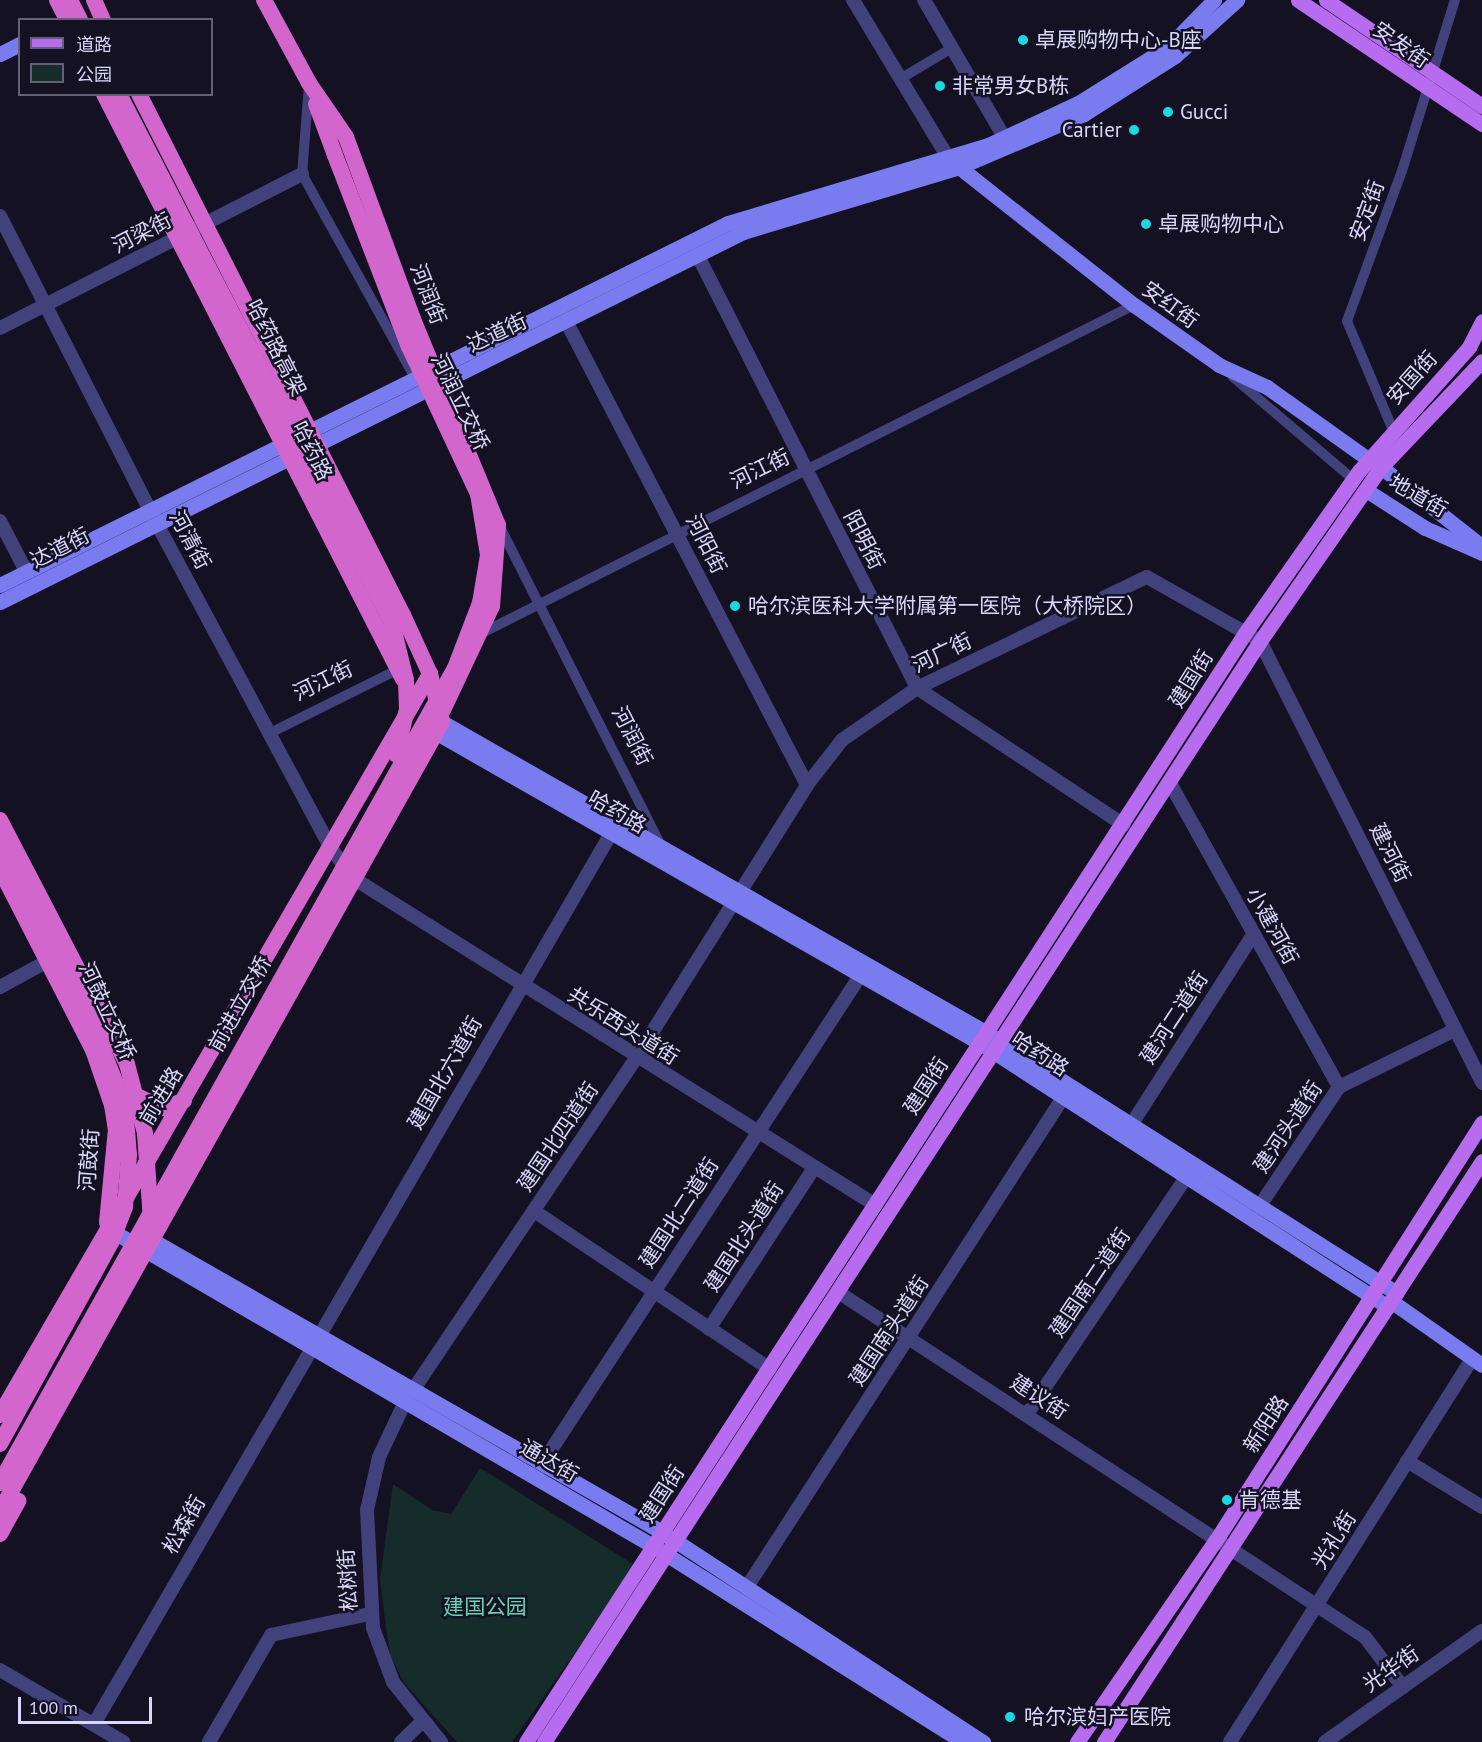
<!DOCTYPE html>
<html>
<head>
<meta charset="utf-8">
<style>
	body { margin:0 }
	#map { position:relative; width:1482px; height:1742px; overflow:hidden; background:#131122; font-family:"PT Sans","Noto Sans SC",sans-serif }
	div>[style] { position:absolute }
	[style*='--x'] { left:calc(var(--x)*1px); top:calc(var(--y)*1px); width:calc(var(--w)*1px); rotate:calc(var(--a)*1deg) }
	.green>* { inset:0; background:#152c2a }
	.minor>* { height:10px; margin:-5px; padding:0 5px; transform-origin:5px; border-radius:5px; background:#41417c }
	.tertiary>* { height:14px; margin:-7px; padding:0 7px; transform-origin:7px; border-radius:7px; background:#41417c }
	.secondary>* { height:15px; margin:-7.5px; padding:0 7.5px; transform-origin:7.5px; border-radius:7.5px; background:#797bef }
	.primary>* { height:15px; margin:-7.5px; padding:0 7.5px; transform-origin:7.5px; border-radius:7.5px; background:#b76bee }
	.trunk>* { height:16px; margin:-8px; padding:0 8px; transform-origin:8px; border-radius:8px; background:#d266cc }
	.trunk-bridge>* { height:16px; margin:-8px; padding:0 8px; transform-origin:8px; border-radius:8px; background:#d266cc }
	.dots>* { width:16px; height:16px; translate:-50% -50%; box-sizing:border-box; border:3px solid #131122; border-radius:50% }
	span { translate:-50% -50%; white-space:nowrap; text-align:center; line-height:1.15; -webkit-text-stroke:5px #131122; paint-order:stroke }
	.poi-label { font-size:21px; color:#dad7fa }
	.left { translate:0 -50%; text-align:left }
	.right { translate:-100% -50%; text-align:right }
	.street-label { font-size:21px; color:#dad7fa }
	.park-label { font-size:21px; color:#6bd2b4 }
	.legend { position:absolute; left:18px; top:18px; width:195px; height:78px; box-sizing:border-box; background:#131122; border:2px solid #636078; margin:0; padding:8px 10px; list-style:none; font-size:18px; color:#dad7fa }
	.legend li { display:flex; align-items:center; gap:12px; height:30px }
	.legend b { width:30px; border:2px solid #636078 }
	.scale { position:absolute; left:18px; top:1697px; width:134px; height:27px; box-sizing:border-box; border:3px solid #dad7fa; border-top:0; padding-left:8px; font-size:18px; line-height:21px; white-space:nowrap; color:#dad7fa; -webkit-text-stroke:4px #131122; paint-order:stroke }
</style>
</head>
<body>
<div id="map">
	<div class="green">
		<i style="clip-path:polygon(480px 1468px,636px 1566px,512px 1742px,457px 1742px,404px 1683px,390px 1655px,385px 1620px,380px 1579px,393px 1484px,432px 1510px,451px 1514px)"></i>
	</div>
	<div class="minor">
		<i style="--x:900;--y:79;--w:61;--a:-30.8"></i>
		<i style="--x:309;--y:84;--w:90;--a:94.4"></i>
		<i style="--x:302;--y:174;--w:233;--a:61"></i>
		<i style="--x:1233;--y:377;--w:157;--a:40.4"></i>
		<i style="--x:1393;--y:430;--w:118;--a:-112.9"></i>
		<i style="--x:1347;--y:321;--w:160;--a:-69.9"></i>
		<i style="--x:1402;--y:171;--w:179;--a:-72.8"></i>
		<i style="--x:500;--y:527;--w:351;--a:63.2"></i>
		<i style="--x:484;--y:632;--w:728;--a:-26.71"></i>
		<i style="--x:270;--y:733;--w:142;--a:-26.4"></i>
	</div>
	<div class="tertiary">
		<i style="--x:853;--y:0;--w:182;--a:58.9"></i>
		<i style="--x:924;--y:0;--w:159;--a:59.7"></i>
		<i style="--x:0;--y:216;--w:343;--a:63"></i>
		<i style="--x:156;--y:522;--w:370;--a:61.8"></i>
		<i style="--x:331;--y:848;--w:37;--a:54"></i>
		<i style="--x:353;--y:878;--w:615;--a:32.04"></i>
		<i style="--x:697;--y:254;--w:487;--a:63.1"></i>
		<i style="--x:917;--y:688;--w:248;--a:33.5"></i>
		<i style="--x:567;--y:323;--w:521;--a:62.55"></i>
		<i style="--x:0;--y:328;--w:339;--a:-27"></i>
		<i style="--x:0;--y:521;--w:56;--a:62.5"></i>
		<i style="--x:1171;--y:785;--w:346;--a:60.9"></i>
		<i style="--x:0;--y:987;--w:63;--a:-28.6"></i>
		<i style="--x:1131;--y:1125;--w:226;--a:-57.3"></i>
		<i style="--x:1259;--y:1207;--w:144;--a:-56.3"></i>
		<i style="--x:1339;--y:1087;--w:129;--a:-26.2"></i>
		<i style="--x:534;--y:1211;--w:284;--a:33.8"></i>
		<i style="--x:838;--y:1292;--w:630;--a:33.21"></i>
		<i style="--x:1365;--y:1637;--w:63;--a:52.8"></i>
		<i style="--x:709;--y:1329;--w:192;--a:-56.9"></i>
		<i style="--x:1027;--y:1414;--w:287;--a:-56.1"></i>
		<i style="--x:1407;--y:1461;--w:88;--a:31.5"></i>
		<i style="--x:536;--y:1473;--w:597;--a:-56.9"></i>
		<i style="--x:747;--y:1587;--w:584;--a:-57.15"></i>
		<i style="--x:0;--y:1670;--w:143;--a:30.3"></i>
		<i style="--x:94;--y:1724;--w:1040;--a:-59.86"></i>
		<i style="--x:209;--y:1742;--w:124;--a:-59.9"></i>
		<i style="--x:271;--y:1635;--w:101;--a:-12"></i>
		<i style="--x:401;--y:1742;--w:29;--a:-44"></i>
		<i style="--x:441;--y:1742;--w:77;--a:-128.7"></i>
		<i style="--x:393;--y:1682;--w:58;--a:-110.3"></i>
		<i style="--x:373;--y:1628;--w:118;--a:-92.9"></i>
		<i style="--x:367;--y:1510;--w:54;--a:-77.2"></i>
		<i style="--x:379;--y:1457;--w:61;--a:-64.7"></i>
		<i style="--x:405;--y:1402;--w:414;--a:-56.1"></i>
		<i style="--x:636;--y:1058;--w:322;--a:-57.9"></i>
		<i style="--x:807;--y:785;--w:57;--a:-52.1"></i>
		<i style="--x:842;--y:740;--w:91;--a:-34.7"></i>
		<i style="--x:917;--y:688;--w:255;--a:-25.8"></i>
		<i style="--x:1147;--y:577;--w:130;--a:29.5"></i>
		<i style="--x:1260;--y:641;--w:495;--a:63.3"></i>
		<i style="--x:1230;--y:1742;--w:453;--a:-57.7"></i>
		<i style="--x:1325;--y:1742;--w:192;--a:-35.3"></i>
	</div>
	<div class="secondary">
		<i style="--x:0;--y:54;--w:22;--a:-27"></i>
		<i style="--x:959;--y:167;--w:223;--a:38.3"></i>
		<i style="--x:1134;--y:305;--w:104;--a:35.2"></i>
		<i style="--x:1219;--y:365;--w:53;--a:24.6"></i>
		<i style="--x:1267;--y:387;--w:124;--a:35.5"></i>
		<i style="--x:1381;--y:467;--w:120;--a:38.2"></i>
		<i style="--x:1366;--y:490;--w:70;--a:32.8"></i>
		<i style="--x:1425;--y:528;--w:62;--a:23.7"></i>
		<i style="--x:0;--y:585;--w:813;--a:-26.44"></i>
		<i style="--x:728;--y:223;--w:271;--a:-16.7"></i>
		<i style="--x:988;--y:145;--w:99;--a:-25"></i>
		<i style="--x:1078;--y:103;--w:106;--a:-31.9"></i>
		<i style="--x:1168;--y:47;--w:66;--a:-45.6"></i>
		<i style="--x:0;--y:602;--w:830;--a:-26.47"></i>
		<i style="--x:743;--y:232;--w:226;--a:-16.7"></i>
		<i style="--x:959;--y:167;--w:136;--a:-23"></i>
		<i style="--x:1084;--y:114;--w:108;--a:-32.5"></i>
		<i style="--x:1175;--y:56;--w:84;--a:-42.1"></i>
		<i style="--x:442;--y:722;--w:627;--a:29.71"></i>
		<i style="--x:987;--y:1033;--w:485;--a:32.4"></i>
		<i style="--x:435;--y:732;--w:627;--a:29.71"></i>
		<i style="--x:980;--y:1043;--w:486;--a:32.9"></i>
		<i style="--x:107;--y:1228;--w:632;--a:30.22"></i>
		<i style="--x:653;--y:1546;--w:367;--a:32.3"></i>
		<i style="--x:152;--y:1240;--w:588;--a:29.79"></i>
		<i style="--x:662;--y:1532;--w:384;--a:33.2"></i>
		<i style="--x:1391;--y:1301;--w:111;--a:35.1"></i>
	</div>
	<div class="primary">
		<i style="--x:1298;--y:0;--w:222;--a:34"></i>
		<i style="--x:1326;--y:0;--w:189;--a:34.2"></i>
		<i style="--x:526;--y:1742;--w:1322;--a:-57.04"></i>
		<i style="--x:1245;--y:633;--w:198;--a:-54.9"></i>
		<i style="--x:1359;--y:471;--w:166;--a:-48.4"></i>
		<i style="--x:1469;--y:347;--w:29;--a:-63"></i>
		<i style="--x:544;--y:1742;--w:1313;--a:-56.96"></i>
		<i style="--x:1260;--y:641;--w:212;--a:-55.2"></i>
		<i style="--x:1381;--y:467;--w:146;--a:-46.4"></i>
		<i style="--x:1077;--y:1742;--w:245;--a:-55.5"></i>
		<i style="--x:1216;--y:1540;--w:495;--a:-57.5"></i>
		<i style="--x:1104;--y:1742;--w:693;--a:-56.95"></i>
	</div>
	<div class="trunk">
		<i style="--x:57;--y:0;--w:22;--a:63"></i>
		<i style="--x:94;--y:0;--w:22;--a:66"></i>
		<i style="--x:264;--y:0;--w:94;--a:61.5"></i>
		<i style="--x:309;--y:83;--w:65;--a:55.6"></i>
		<i style="--x:346;--y:137;--w:194;--a:69.8"></i>
		<i style="--x:413;--y:319;--w:223;--a:67.6"></i>
		<i style="--x:498;--y:525;--w:81;--a:94.2"></i>
		<i style="--x:492;--y:606;--w:115;--a:115.2"></i>
		<i style="--x:104;--y:94;--w:657;--a:62.93"></i>
		<i style="--x:316;--y:104;--w:54;--a:69.6"></i>
		<i style="--x:0;--y:820;--w:275;--a:62.5"></i>
		<i style="--x:127;--y:1064;--w:71;--a:75.4"></i>
		<i style="--x:145;--y:1133;--w:88;--a:86.1"></i>
		<i style="--x:0;--y:869;--w:203;--a:62.8"></i>
		<i style="--x:93;--y:1050;--w:58;--a:70.9"></i>
		<i style="--x:112;--y:1105;--w:24;--a:81"></i>
		<i style="--x:116;--y:1129;--w:94;--a:95.5"></i>
		<i style="--x:137;--y:1096;--w:28;--a:26"></i>
		<i style="--x:162;--y:1108;--w:23;--a:-18"></i>
		<i style="--x:0;--y:1415;--w:857;--a:-59.87"></i>
		<i style="--x:0;--y:1511;--w:904;--a:-60.74"></i>
		<i style="--x:442;--y:722;--w:49;--a:-104"></i>
		<i style="--x:430;--y:674;--w:65;--a:-114.6"></i>
		<i style="--x:403;--y:615;--w:584;--a:-116.87"></i>
		<i style="--x:0;--y:1534;--w:38;--a:-61"></i>
	</div>
	<div class="trunk-bridge">
		<i style="--x:70;--y:0;--w:22;--a:63"></i>
		<i style="--x:119;--y:94;--w:595;--a:62.7"></i>
		<i style="--x:392;--y:623;--w:59;--a:76.2"></i>
		<i style="--x:406;--y:680;--w:29;--a:88"></i>
		<i style="--x:407;--y:709;--w:47;--a:103.4"></i>
		<i style="--x:0;--y:845;--w:214;--a:63.1"></i>
		<i style="--x:97;--y:1036;--w:75;--a:68.2"></i>
		<i style="--x:125;--y:1106;--w:49;--a:85.3"></i>
		<i style="--x:129;--y:1155;--w:52;--a:94.4"></i>
		<i style="--x:125;--y:1207;--w:36;--a:111"></i>
		<i style="--x:112;--y:1241;--w:232;--a:118.9"></i>
		<i style="--x:0;--y:1483;--w:933;--a:-60.83"></i>
		<i style="--x:455;--y:668;--w:70;--a:-69"></i>
		<i style="--x:480;--y:603;--w:49;--a:-80.5"></i>
		<i style="--x:488;--y:555;--w:62;--a:-99.3"></i>
		<i style="--x:478;--y:494;--w:162;--a:-115.1"></i>
		<i style="--x:409;--y:347;--w:206;--a:-111.1"></i>
	</div>
	<div class="dots">
		<i style="left:1023px;top:40px;background:#1ad7e3"></i>
		<i style="left:940px;top:86px;background:#1ad7e3"></i>
		<i style="left:1168px;top:112px;background:#1ad7e3"></i>
		<i style="left:1134px;top:130px;background:#1ad7e3"></i>
		<i style="left:1146px;top:224px;background:#1ad7e3"></i>
		<i style="left:735px;top:606px;background:#1ad7e3"></i>
		<i style="left:1227px;top:1500px;background:#1ad7e3"></i>
		<i style="left:1010px;top:1717px;background:#1ad7e3"></i>
	</div>
	<div class="poi-label">
		<span class="left" style="left:1035px;top:40px">卓展购物中心-B座</span>
		<span class="left" style="left:952px;top:86px">非常男女B栋</span>
		<span class="left" style="left:1180px;top:112px">Gucci</span>
		<span class="right" style="left:1122px;top:130px">Cartier</span>
		<span class="left" style="left:1158px;top:224px">卓展购物中心</span>
		<span class="left" style="left:748px;top:606px">哈尔滨医科大学附属第一医院（大桥院区）</span>
		<span class="left" style="left:1239px;top:1500px">肯德基</span>
		<span class="left" style="left:1024px;top:1717px">哈尔滨妇产医院</span>
	</div>
	<div class="street-label">
		<span style="left:1401px;top:45px;rotate:35deg">安发街</span>
		<span style="left:1367px;top:211px;rotate:-70deg">安定街</span>
		<span style="left:142px;top:233px;rotate:-27deg">河梁街</span>
		<span style="left:428px;top:294px;rotate:69deg">河润街</span>
		<span style="left:1170px;top:305px;rotate:36deg">安红街</span>
		<span style="left:497px;top:333px;rotate:-25deg">达道街</span>
		<span style="left:276px;top:348px;rotate:63deg">哈药路高架</span>
		<span style="left:1412px;top:378px;rotate:-48deg">安国街</span>
		<span style="left:460px;top:402px;rotate:64deg">河润立交桥</span>
		<span style="left:312px;top:451px;rotate:63deg">哈药路</span>
		<span style="left:760px;top:469px;rotate:-26deg">河江街</span>
		<span style="left:1418px;top:496px;rotate:30deg">地道街</span>
		<span style="left:190px;top:540px;rotate:62deg">河清街</span>
		<span style="left:864px;top:540px;rotate:63deg">阳明街</span>
		<span style="left:706px;top:544px;rotate:63deg">河阳街</span>
		<span style="left:60px;top:548px;rotate:-27deg">达道街</span>
		<span style="left:942px;top:653px;rotate:-26deg">河广街</span>
		<span style="left:1191px;top:679px;rotate:-58deg">建国街</span>
		<span style="left:323px;top:681px;rotate:-26deg">河江街</span>
		<span style="left:632px;top:736px;rotate:63deg">河润街</span>
		<span style="left:617px;top:812px;rotate:30deg">哈药路</span>
		<span style="left:1390px;top:853px;rotate:63deg">建河街</span>
		<span style="left:1272px;top:926px;rotate:61deg">小建河街</span>
		<span style="left:240px;top:1004px;rotate:-61deg">前进立交桥</span>
		<span style="left:107px;top:1011px;rotate:65deg">河鼓立交桥</span>
		<span style="left:1174px;top:1018px;rotate:-57deg">建河二道街</span>
		<span style="left:623px;top:1026px;rotate:32deg">共乐西头道街</span>
		<span style="left:1040px;top:1054px;rotate:33deg">哈药路</span>
		<span style="left:445px;top:1073px;rotate:-60deg">建国北六道街</span>
		<span style="left:926px;top:1086px;rotate:-57deg">建国街</span>
		<span style="left:161px;top:1096px;rotate:-59deg">前进路</span>
		<span style="left:1288px;top:1127px;rotate:-56deg">建河头道街</span>
		<span style="left:558px;top:1137px;rotate:-56deg">建国北四道街</span>
		<span style="left:89px;top:1160px;rotate:-86deg">河鼓街</span>
		<span style="left:679px;top:1213px;rotate:-57deg">建国北二道街</span>
		<span style="left:744px;top:1237px;rotate:-57deg">建国北头道街</span>
		<span style="left:1090px;top:1283px;rotate:-56deg">建国南二道街</span>
		<span style="left:889px;top:1331px;rotate:-57deg">建国南头道街</span>
		<span style="left:1039px;top:1397px;rotate:33deg">建议街</span>
		<span style="left:1266px;top:1424px;rotate:-57deg">新阳路</span>
		<span style="left:549px;top:1461px;rotate:30deg">通达街</span>
		<span style="left:662px;top:1494px;rotate:-57deg">建国街</span>
		<span style="left:184px;top:1525px;rotate:-60deg">松森街</span>
		<span style="left:1334px;top:1540px;rotate:-58deg">光礼街</span>
		<span style="left:348px;top:1580px;rotate:-93deg">松树街</span>
		<span style="left:1391px;top:1669px;rotate:-35deg">光华街</span>
	</div>
	<div class="park-label">
		<span style="left:485px;top:1607px">建国公园</span>
	</div>
	<ul class="legend">
	<li><b style="height:8px;background:#b76bee"></b>道路</li>
	<li><b style="height:16px;background:#152c2a"></b>公园</li>
	</ul>
	<div class="scale">100 m</div>
</div>
</body>
</html>
